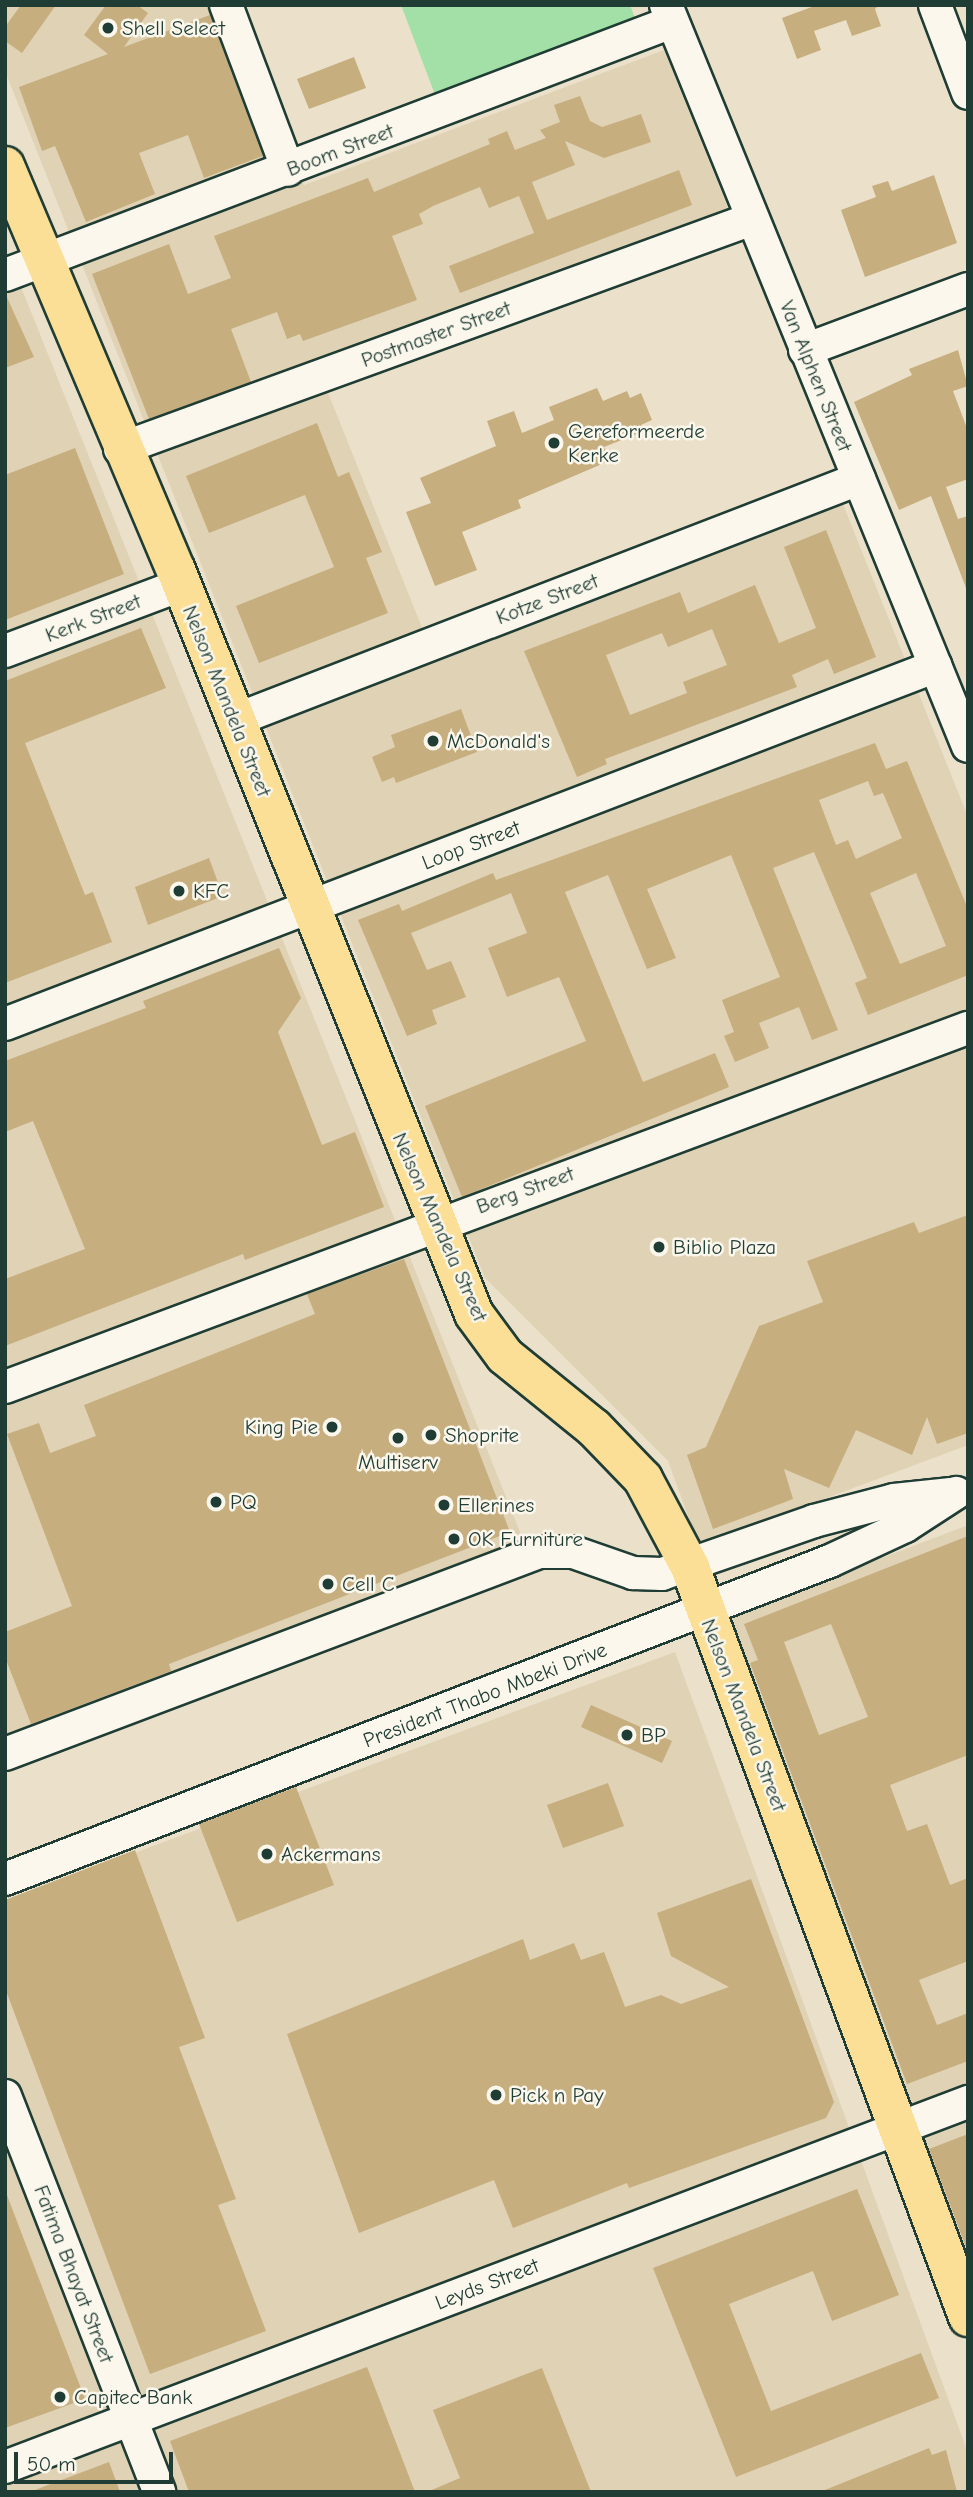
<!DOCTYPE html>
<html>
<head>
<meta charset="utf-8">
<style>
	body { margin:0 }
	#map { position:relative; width:973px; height:2497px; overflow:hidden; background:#ebe1cb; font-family:"Comic Neue",sans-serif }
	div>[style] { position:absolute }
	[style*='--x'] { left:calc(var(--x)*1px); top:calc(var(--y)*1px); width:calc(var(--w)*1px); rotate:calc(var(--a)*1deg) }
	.built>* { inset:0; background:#e0d2b4 }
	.green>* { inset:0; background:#a2e0a7 }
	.building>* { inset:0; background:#c6ae7e }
	.roads { filter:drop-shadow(2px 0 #1f3d34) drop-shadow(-2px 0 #1f3d34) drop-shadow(0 2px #1f3d34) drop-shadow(0 -2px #1f3d34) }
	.minor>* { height:32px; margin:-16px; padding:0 16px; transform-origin:16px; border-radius:16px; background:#fbf7ec }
	.major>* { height:38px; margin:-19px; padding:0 19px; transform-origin:19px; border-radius:19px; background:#fbdf96 }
	.dots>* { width:19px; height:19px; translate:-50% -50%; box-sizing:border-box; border:4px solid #fbf7ec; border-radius:50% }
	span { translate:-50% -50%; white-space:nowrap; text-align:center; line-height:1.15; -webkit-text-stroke:5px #fbf7ec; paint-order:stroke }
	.poi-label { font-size:21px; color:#1f3d34 }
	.left { translate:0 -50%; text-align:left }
	.right { translate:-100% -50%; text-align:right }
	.street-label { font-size:21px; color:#1f3d34 }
	.frame { position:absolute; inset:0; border:7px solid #1f3d34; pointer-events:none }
	.scale { position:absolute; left:14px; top:2452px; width:159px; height:32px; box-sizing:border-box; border:4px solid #1f3d34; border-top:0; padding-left:9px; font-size:21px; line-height:24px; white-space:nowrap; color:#1f3d34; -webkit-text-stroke:5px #fbf7ec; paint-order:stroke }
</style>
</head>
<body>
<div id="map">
	<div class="built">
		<i style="clip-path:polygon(5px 5px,233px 5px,304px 185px,664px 50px,728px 208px,315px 360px,431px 650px,841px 499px,968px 817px,968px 1445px,699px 1546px,668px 1461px,485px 1278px,5px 71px)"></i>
		<i style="clip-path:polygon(5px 247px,526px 1547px,5px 1745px)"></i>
		<i style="clip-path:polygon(968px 1525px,968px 2271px,720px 1620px)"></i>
		<i style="clip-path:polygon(675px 1652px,968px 2453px,968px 2492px,5px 2492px,5px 1901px)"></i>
	</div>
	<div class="green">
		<i style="clip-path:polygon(401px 5px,630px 5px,637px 23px,437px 100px)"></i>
	</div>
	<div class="building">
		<i style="clip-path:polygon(21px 5px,56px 5px,22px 53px,5px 41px,5px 27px)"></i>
		<i style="clip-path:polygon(106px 5px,137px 5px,148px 13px,124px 47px,210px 15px,263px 156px,204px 178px,188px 135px,139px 153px,155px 194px,86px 222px,55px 146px,42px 151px,19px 87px,108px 54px,84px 35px)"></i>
		<i style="clip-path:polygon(817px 5px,879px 5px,875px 9px,881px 26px,852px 36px,846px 20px,814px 31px,821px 50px,797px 59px,782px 18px)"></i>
		<i style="clip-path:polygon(354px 57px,366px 88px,309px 109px,297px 79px)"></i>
		<i style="clip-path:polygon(580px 96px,590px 121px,602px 127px,641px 114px,651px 142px,604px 158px,565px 141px,575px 165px,532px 182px,547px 220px,679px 170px,692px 205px,460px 293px,449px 266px,534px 233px,519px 196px,489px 208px,480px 187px,433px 206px,419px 214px,423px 224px,392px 236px,417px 300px,303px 341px,300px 334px,287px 339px,277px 312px,231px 329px,251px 382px,149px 419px,92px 274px,169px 244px,188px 294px,231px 278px,214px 236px,368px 178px,374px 192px,490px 144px,488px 139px,507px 131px,515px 150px,546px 138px,540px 130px,560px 122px,554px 105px)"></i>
		<i style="clip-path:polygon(934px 175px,957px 243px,865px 277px,841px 210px,876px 197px,872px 186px,888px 181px,892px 191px)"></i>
		<i style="clip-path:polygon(5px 293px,34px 357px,5px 368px)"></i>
		<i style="clip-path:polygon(958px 350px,968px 386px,953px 391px,968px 431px,968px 479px,946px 487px,958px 519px,968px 516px,966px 588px,931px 496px,899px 510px,854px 402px,912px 375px,909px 369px)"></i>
		<i style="clip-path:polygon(597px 388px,603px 401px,627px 391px,630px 398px,641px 393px,652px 420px,641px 425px,644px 431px,604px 447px,609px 461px,518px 500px,521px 508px,462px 532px,477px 570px,435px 586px,406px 512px,431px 503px,420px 478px,496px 446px,487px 421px,514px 411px,522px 433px,554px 420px,549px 407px)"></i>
		<i style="clip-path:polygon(317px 423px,338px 477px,349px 472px,382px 552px,366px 558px,388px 613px,259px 663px,236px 606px,334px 567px,305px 495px,209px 533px,186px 476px)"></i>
		<i style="clip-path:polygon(75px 448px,124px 574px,5px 620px,5px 475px)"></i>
		<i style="clip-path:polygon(evenodd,826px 530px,876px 657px,834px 674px,828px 659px,792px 675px,797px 687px,605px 759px,607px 764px,577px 777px,524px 651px,680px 592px,688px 613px,755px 585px,779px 643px,816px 628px,784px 547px,826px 530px,712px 629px,727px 665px,683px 682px,687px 693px,630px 715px,606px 655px,662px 633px,668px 647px,712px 629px)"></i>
		<i style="clip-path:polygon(141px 628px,166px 688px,25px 743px,85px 895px,93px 892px,112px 942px,5px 983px,5px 681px)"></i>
		<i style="clip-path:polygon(461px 709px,477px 752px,396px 783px,394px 777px,382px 782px,372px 757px,395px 747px,391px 735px)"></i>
		<i style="clip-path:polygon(evenodd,875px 743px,886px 769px,907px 761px,968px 909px,968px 975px,868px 1015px,855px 983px,867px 978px,814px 852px,773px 868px,838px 1030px,812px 1040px,799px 1007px,759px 1023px,769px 1048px,735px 1062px,724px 1036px,734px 1032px,722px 1000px,780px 977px,731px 855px,647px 889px,676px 958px,647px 969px,608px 875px,565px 892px,643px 1082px,715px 1053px,729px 1087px,462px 1197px,425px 1106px,586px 1041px,559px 977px,507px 997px,488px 948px,527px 933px,511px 893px,411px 933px,427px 970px,451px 961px,466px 997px,432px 1010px,437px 1024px,407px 1036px,358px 920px,399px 904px,402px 911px,493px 873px,496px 880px,875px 743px,868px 781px,874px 796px,883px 793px,902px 838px,856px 859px,848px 840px,836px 845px,819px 800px,868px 781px,875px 743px,916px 873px,946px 946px,900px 964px,870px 893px,916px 873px)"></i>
		<i style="clip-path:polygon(209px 858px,223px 896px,148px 925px,135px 887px)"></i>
		<i style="clip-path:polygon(279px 948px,301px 998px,278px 1032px,322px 1145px,355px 1132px,384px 1207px,245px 1260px,243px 1254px,5px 1346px,5px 1279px,85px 1249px,33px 1121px,5px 1132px,5px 1061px,146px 1008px,143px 1001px)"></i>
		<i style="clip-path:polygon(968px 1215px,968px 1433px,937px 1444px,927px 1417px,912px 1455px,856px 1430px,829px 1488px,784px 1469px,793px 1499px,713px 1529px,687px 1455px,706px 1447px,759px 1326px,823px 1302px,807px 1261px,914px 1222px,919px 1233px)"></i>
		<i style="clip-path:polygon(404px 1259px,510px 1532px,169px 1664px,171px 1671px,31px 1724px,5px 1657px,5px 1632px,72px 1606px,7px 1434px,39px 1423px,50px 1453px,96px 1436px,84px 1405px,315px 1314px,307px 1294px)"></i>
		<i style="clip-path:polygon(evenodd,968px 1536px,968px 1755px,890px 1785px,907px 1831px,927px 1824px,950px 1885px,968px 1878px,968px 1961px,919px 1980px,937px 2025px,968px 2013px,968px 2061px,907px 2084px,750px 1663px,758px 1660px,744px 1624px,968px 1536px,831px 1624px,868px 1717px,819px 1735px,784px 1642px,831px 1624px)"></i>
		<i style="clip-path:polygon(591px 1705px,672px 1741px,662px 1763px,581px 1727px)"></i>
		<i style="clip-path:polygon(608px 1783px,624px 1826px,563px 1848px,547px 1805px)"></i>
		<i style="clip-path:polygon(296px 1787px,334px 1885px,237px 1922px,199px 1824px)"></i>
		<i style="clip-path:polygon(135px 1850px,205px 2038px,179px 2047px,236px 2199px,218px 2205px,266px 2331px,150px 2374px,5px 1988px,5px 1900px)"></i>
		<i style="clip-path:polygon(751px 1879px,834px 2102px,826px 2118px,629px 2188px,627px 2183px,513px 2228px,494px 2180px,359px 2233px,287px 2034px,523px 1939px,530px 1960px,574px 1943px,581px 1960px,604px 1952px,625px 2007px,661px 1995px,681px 2004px,729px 1987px,671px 1956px,657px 1913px)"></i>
		<i style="clip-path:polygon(968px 2134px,968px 2246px,966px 2247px,929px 2149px)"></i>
		<i style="clip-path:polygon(857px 2189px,899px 2295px,832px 2321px,813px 2271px,729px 2304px,771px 2411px,921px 2353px,939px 2398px,736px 2477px,653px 2268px)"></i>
		<i style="clip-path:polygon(5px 2190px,85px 2399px,5px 2428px)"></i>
		<i style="clip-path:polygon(367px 2367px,415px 2492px,189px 2492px,170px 2441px)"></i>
		<i style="clip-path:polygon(542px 2368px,591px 2492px,427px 2492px,460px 2478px,433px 2410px)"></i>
		<i style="clip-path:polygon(929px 2448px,932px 2455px,946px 2450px,957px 2492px,820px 2492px)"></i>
		<i style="clip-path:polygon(109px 2462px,120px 2492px,35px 2492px,35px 2490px)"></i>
	</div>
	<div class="roads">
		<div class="minor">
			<i style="--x:226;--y:5;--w:176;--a:69.4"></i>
			<i style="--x:666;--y:5;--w:800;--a:67.83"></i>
			<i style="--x:935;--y:5;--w:94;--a:69.4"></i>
			<i style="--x:5;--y:275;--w:713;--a:-20.77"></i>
			<i style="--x:805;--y:350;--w:174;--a:-20.5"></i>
			<i style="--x:120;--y:449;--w:673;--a:-20"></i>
			<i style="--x:5;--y:651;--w:188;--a:-20.6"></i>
			<i style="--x:235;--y:720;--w:669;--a:-21.12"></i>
			<i style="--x:5;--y:1024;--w:997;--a:-21.03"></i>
			<i style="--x:5;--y:1387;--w:1028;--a:-20.45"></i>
			<i style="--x:5;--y:1754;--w:571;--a:-20.72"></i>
			<i style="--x:539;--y:1552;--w:34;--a:0"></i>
			<i style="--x:573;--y:1552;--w:64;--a:19.3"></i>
			<i style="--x:633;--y:1573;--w:29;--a:2"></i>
			<i style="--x:662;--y:1574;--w:161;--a:-19.2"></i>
			<i style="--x:814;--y:1521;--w:83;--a:-14.7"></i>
			<i style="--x:894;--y:1500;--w:55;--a:-6.2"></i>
			<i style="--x:5;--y:1879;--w:884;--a:-21.08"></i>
			<i style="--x:830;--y:1561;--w:83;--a:-25"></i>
			<i style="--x:905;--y:1526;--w:61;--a:-32.9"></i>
			<i style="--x:5;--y:2096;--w:425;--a:68.7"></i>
			<i style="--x:5;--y:2467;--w:1030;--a:-20.76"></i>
		</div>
		<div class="major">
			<i style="--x:5;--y:166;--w:439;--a:67.1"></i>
			<i style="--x:176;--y:570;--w:801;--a:68.17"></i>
			<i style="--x:474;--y:1314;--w:52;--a:53.6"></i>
			<i style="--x:505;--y:1356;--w:114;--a:39"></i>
			<i style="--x:594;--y:1428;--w:71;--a:46.1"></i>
			<i style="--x:643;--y:1479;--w:100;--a:61.9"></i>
			<i style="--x:690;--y:1567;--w:800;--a:69.66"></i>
		</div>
	</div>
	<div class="dots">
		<i style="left:108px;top:28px;background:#1f3d34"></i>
		<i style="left:554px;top:443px;background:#1f3d34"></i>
		<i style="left:433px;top:741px;background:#1f3d34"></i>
		<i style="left:179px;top:891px;background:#1f3d34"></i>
		<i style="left:659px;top:1247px;background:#1f3d34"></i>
		<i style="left:332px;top:1427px;background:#1f3d34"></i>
		<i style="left:431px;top:1435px;background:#1f3d34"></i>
		<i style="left:398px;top:1438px;background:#1f3d34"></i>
		<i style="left:216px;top:1502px;background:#1f3d34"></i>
		<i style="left:444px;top:1505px;background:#1f3d34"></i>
		<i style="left:454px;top:1539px;background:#1f3d34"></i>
		<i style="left:328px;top:1584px;background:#1f3d34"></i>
		<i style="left:627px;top:1735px;background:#1f3d34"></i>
		<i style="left:267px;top:1854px;background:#1f3d34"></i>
		<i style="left:496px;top:2095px;background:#1f3d34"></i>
		<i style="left:60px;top:2397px;background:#1f3d34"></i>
	</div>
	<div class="poi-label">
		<span class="left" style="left:122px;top:28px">Shell Select</span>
		<span class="left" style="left:568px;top:443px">Gereformeerde<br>Kerke</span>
		<span class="left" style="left:447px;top:741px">McDonald's</span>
		<span class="left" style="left:193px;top:891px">KFC</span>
		<span class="left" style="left:673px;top:1247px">Biblio Plaza</span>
		<span class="right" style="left:318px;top:1427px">King Pie</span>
		<span class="left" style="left:445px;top:1435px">Shoprite</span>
		<span style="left:398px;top:1462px">Multiserv</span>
		<span class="left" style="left:230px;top:1502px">PQ</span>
		<span class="left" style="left:458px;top:1505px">Ellerines</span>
		<span class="left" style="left:468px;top:1539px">OK Furniture</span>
		<span class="left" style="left:342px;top:1584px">Cell C</span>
		<span class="left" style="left:641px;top:1735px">BP</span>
		<span class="left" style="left:281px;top:1854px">Ackermans</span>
		<span class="left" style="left:510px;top:2095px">Pick n Pay</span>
		<span class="left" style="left:74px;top:2397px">Capitec Bank</span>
	</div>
	<div class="street-label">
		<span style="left:340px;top:150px;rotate:-21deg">Boom Street</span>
		<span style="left:436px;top:334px;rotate:-20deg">Postmaster Street</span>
		<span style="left:816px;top:376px;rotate:68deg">Van Alphen Street</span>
		<span style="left:547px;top:599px;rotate:-21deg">Kotze Street</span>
		<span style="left:93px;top:618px;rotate:-21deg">Kerk Street</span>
		<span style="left:227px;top:701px;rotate:68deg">Nelson Mandela Street</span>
		<span style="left:471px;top:845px;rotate:-21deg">Loop Street</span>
		<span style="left:525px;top:1190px;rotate:-20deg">Berg Street</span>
		<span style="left:440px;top:1227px;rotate:66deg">Nelson Mandela Street</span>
		<span style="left:485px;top:1695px;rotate:-21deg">President Thabo Mbeki Drive</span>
		<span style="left:744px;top:1715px;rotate:69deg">Nelson Mandela Street</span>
		<span style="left:74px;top:2274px;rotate:69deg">Fatima Bhayat Street</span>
		<span style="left:487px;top:2284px;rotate:-21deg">Leyds Street</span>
	</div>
	<div class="frame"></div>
	<div class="scale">50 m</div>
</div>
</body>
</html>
